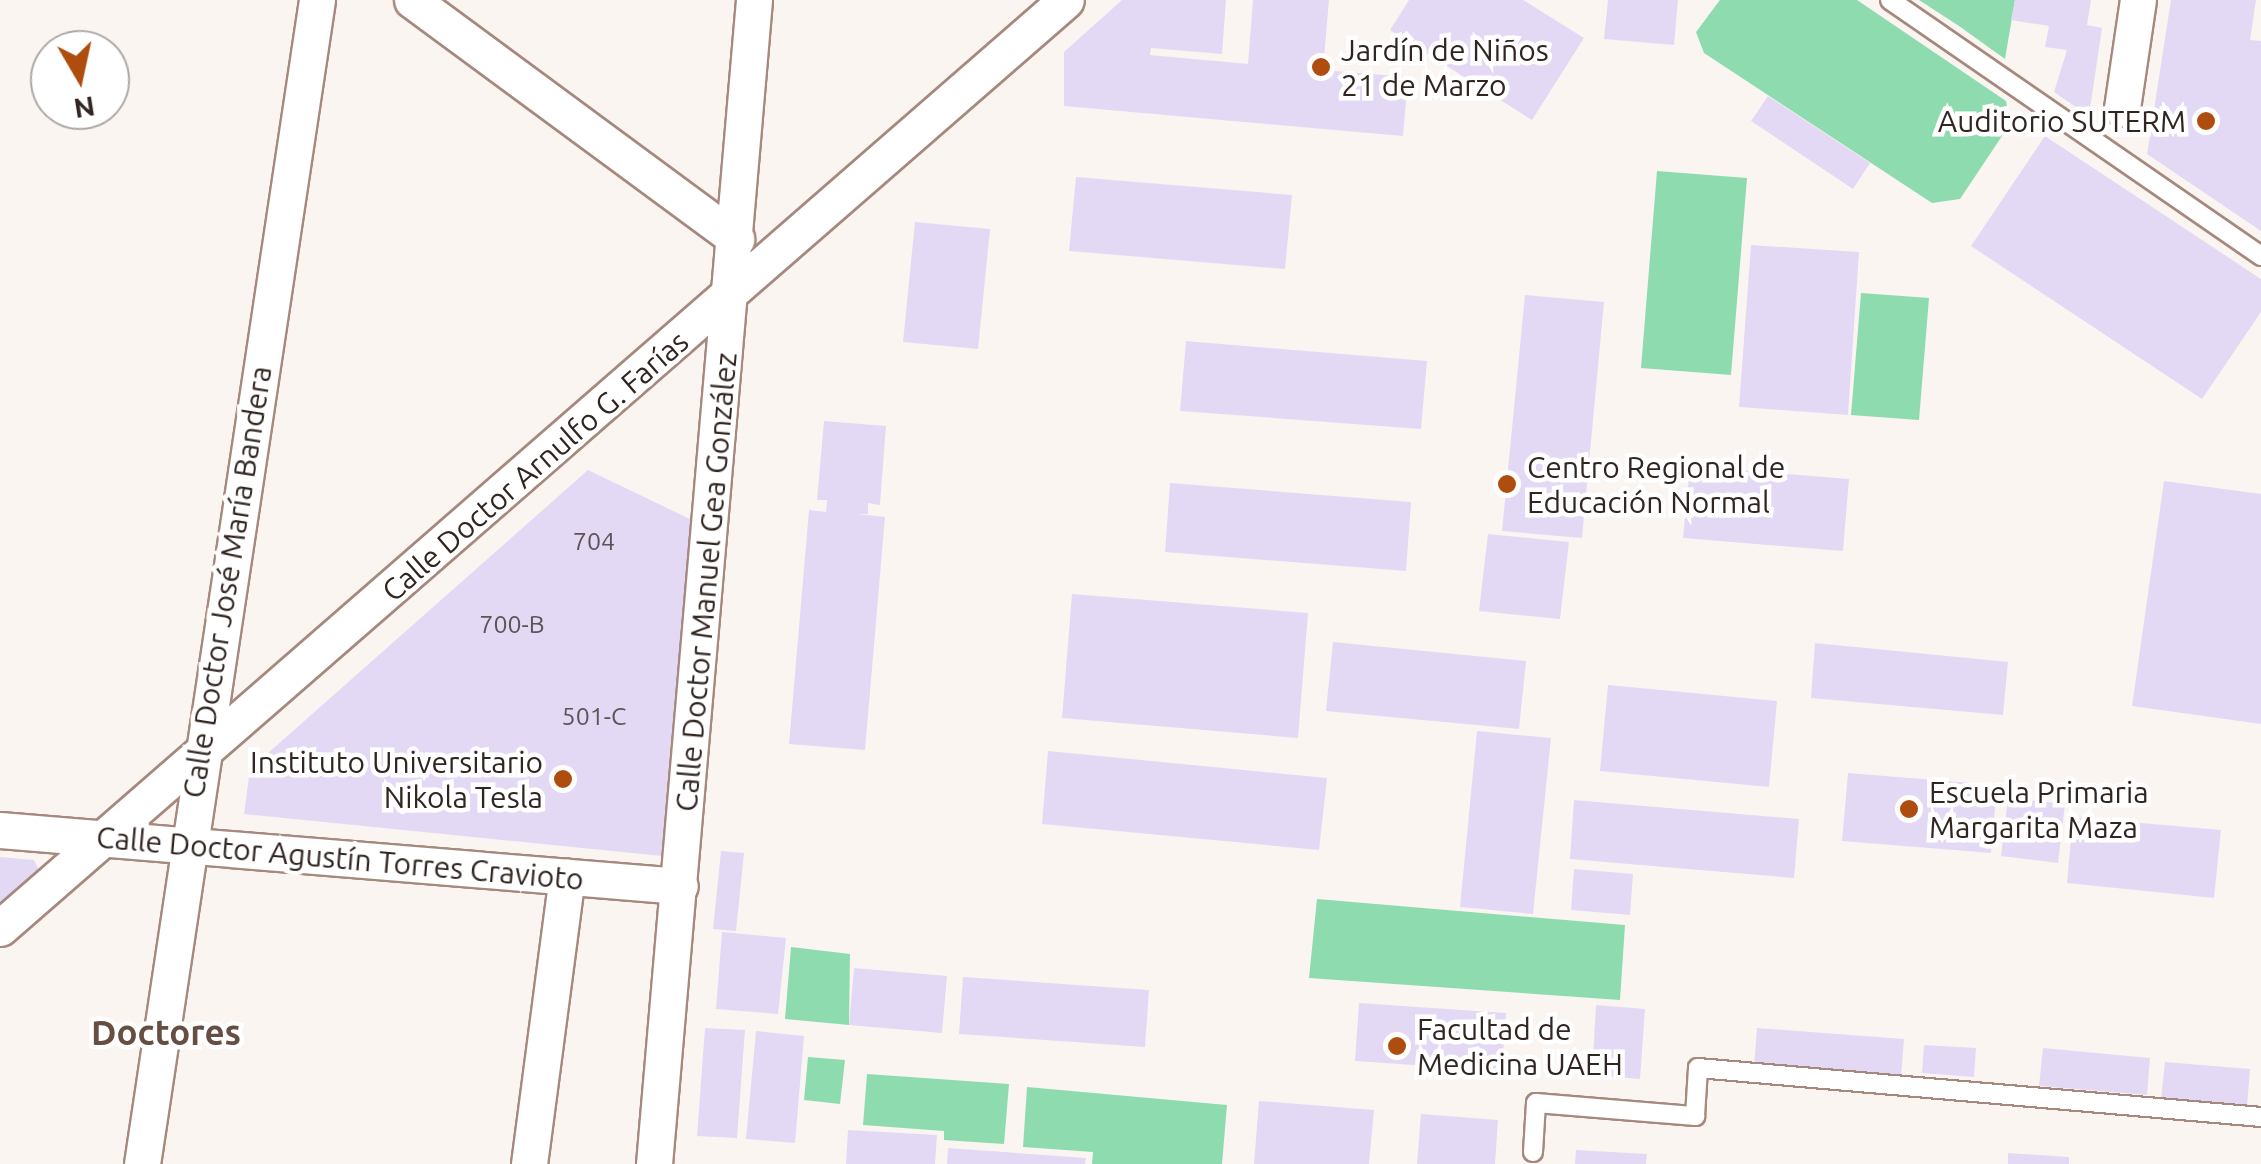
<!DOCTYPE html>
<html>
<head>
<meta charset="utf-8">
<style>
	body { margin:0 }
	#map { position:relative; width:2261px; height:1164px; overflow:hidden; background:#fbf5f2; font-family:Ubuntu,sans-serif }
	div>[style] { position:absolute }
	[style*='--x'] { left:calc(var(--x)*1px); top:calc(var(--y)*1px); width:calc(var(--w)*1px); rotate:calc(var(--a)*1deg) }
	.green>* { inset:0; background:#8edbaf }
	.building>* { inset:0; background:#e4d9f5 }
	.roads { filter:drop-shadow(2px 0 #a6897e) drop-shadow(-2px 0 #a6897e) drop-shadow(0 2px #a6897e) drop-shadow(0 -2px #a6897e) }
	.service>* { height:18px; margin:-9px; padding:0 9px; transform-origin:9px; border-radius:9px; background:#fff }
	.minor>* { height:35px; margin:-17.5px; padding:0 17.5px; transform-origin:17.5px; border-radius:17.5px; background:#fff }
	.dots>* { width:28px; height:28px; translate:-50% -50%; box-sizing:border-box; border:5px solid #fff; border-radius:50% }
	span { translate:-50% -50%; white-space:nowrap; text-align:center; line-height:1.15; -webkit-text-stroke:9px #fff; paint-order:stroke }
	.number-label { font-size:25px; color:#5d5255 }
	.number-label span { -webkit-text-stroke-width:0 }
	.poi-label { font-size:30px; color:#302520 }
	.left { translate:0 -50%; text-align:left }
	.right { translate:-100% -50%; text-align:right }
	.street-label { font-size:30px; color:#302520 }
	.quarter-label { font-size:35px; color:#674e43; font-weight:700 }
	.north { position:absolute; left:30px; top:30px; width:100px; height:100px; box-sizing:border-box; background:#fff; border:2px solid #aca8a6; border-radius:50%; rotate:171deg; font-size:28px; font-weight:700; line-height:40px; text-align:center; color:#302520 }
	.north::after { content:''; display:block; margin:auto; width:35px; height:45px; background:#af4d0e; clip-path:polygon(50% 0,100% 100%,50% 72%,0 100%) }
</style>
</head>
<body>
<div id="map">
	<div class="green">
		<i style="clip-path:polygon(1720px 0,1857px 0,2006px 101px,2010px 124px,1960px 199px,1932px 203px,1704px 53px,1696px 32px)"></i>
		<i style="clip-path:polygon(1919px 0,2015px 0,2005px 59px,1959px 26px)"></i>
		<i style="clip-path:polygon(1657px 171px,1747px 178px,1731px 375px,1641px 368px)"></i>
		<i style="clip-path:polygon(1861px 293px,1929px 298px,1919px 420px,1851px 415px)"></i>
		<i style="clip-path:polygon(1317px 899px,1625px 925px,1620px 1000px,1309px 978px)"></i>
		<i style="clip-path:polygon(791px 947px,850px 954px,849px 1025px,785px 1019px)"></i>
		<i style="clip-path:polygon(808px 1057px,845px 1060px,840px 1104px,804px 1100px)"></i>
		<i style="clip-path:polygon(867px 1074px,1009px 1084px,1004px 1144px,944px 1140px,944px 1131px,863px 1125px)"></i>
		<i style="clip-path:polygon(1027px 1087px,1227px 1105px,1222px 1164px,1092px 1164px,1093px 1152px,1023px 1147px)"></i>
	</div>
	<div class="building">
		<i style="clip-path:polygon(1122px 0,1226px 0,1222px 54px,1151px 48px,1150px 55px,1248px 64px,1253px 0,1329px 0,1323px 70px,1408px 77px,1403px 136px,1064px 106px,1064px 52px)"></i>
		<i style="clip-path:polygon(1409px 0,1523px 0,1584px 38px,1532px 120px,1390px 30px)"></i>
		<i style="clip-path:polygon(1608px 0,1678px 0,1674px 45px,1604px 39px)"></i>
		<i style="clip-path:polygon(2015px 0,2091px 0,2087px 25px,2102px 28px,2089px 116px,2054px 92px,2067px 50px,2045px 47px,2049px 26px,2011px 20px)"></i>
		<i style="clip-path:polygon(2171px 0,2256px 0,2250px 40px,2261px 41px,2261px 231px,2147px 154px)"></i>
		<i style="clip-path:polygon(1768px 96px,1870px 163px,1853px 189px,1751px 121px)"></i>
		<i style="clip-path:polygon(2045px 136px,2261px 279px,2261px 312px,2202px 399px,1971px 246px)"></i>
		<i style="clip-path:polygon(1076px 177px,1292px 195px,1285px 269px,1069px 251px)"></i>
		<i style="clip-path:polygon(915px 222px,990px 229px,978px 349px,903px 342px)"></i>
		<i style="clip-path:polygon(1751px 245px,1859px 252px,1848px 415px,1739px 407px)"></i>
		<i style="clip-path:polygon(1525px 295px,1604px 302px,1582px 538px,1502px 531px)"></i>
		<i style="clip-path:polygon(1186px 341px,1427px 361px,1421px 429px,1180px 411px)"></i>
		<i style="clip-path:polygon(824px 421px,886px 426px,880px 505px,868px 503px,868px 514px,857px 514px,885px 517px,865px 750px,789px 744px,809px 510px,826px 512px,827px 500px,817px 500px)"></i>
		<i style="clip-path:polygon(1690px 466px,1849px 479px,1843px 551px,1683px 538px)"></i>
		<i style="clip-path:polygon(588px 470px,694px 521px,662px 856px,244px 814px,250px 769px)"></i>
		<i style="clip-path:polygon(2164px 481px,2261px 494px,2261px 724px,2132px 706px)"></i>
		<i style="clip-path:polygon(1170px 483px,1411px 502px,1406px 571px,1165px 552px)"></i>
		<i style="clip-path:polygon(1488px 534px,1569px 542px,1560px 619px,1479px 611px)"></i>
		<i style="clip-path:polygon(1072px 594px,1308px 613px,1298px 738px,1062px 718px)"></i>
		<i style="clip-path:polygon(1333px 642px,1526px 661px,1519px 729px,1326px 711px)"></i>
		<i style="clip-path:polygon(1815px 643px,2008px 662px,2003px 715px,1811px 698px)"></i>
		<i style="clip-path:polygon(1608px 685px,1777px 701px,1769px 787px,1600px 771px)"></i>
		<i style="clip-path:polygon(1477px 731px,1551px 738px,1533px 914px,1460px 907px)"></i>
		<i style="clip-path:polygon(1048px 751px,1327px 778px,1319px 850px,1042px 824px)"></i>
		<i style="clip-path:polygon(1848px 773px,1997px 785px,1991px 853px,1842px 841px)"></i>
		<i style="clip-path:polygon(2008px 798px,2065px 804px,2058px 863px,2001px 856px)"></i>
		<i style="clip-path:polygon(1574px 800px,1799px 819px,1794px 878px,1570px 859px)"></i>
		<i style="clip-path:polygon(2073px 817px,2221px 830px,2214px 898px,2067px 883px)"></i>
		<i style="clip-path:polygon(721px 851px,744px 853px,736px 931px,713px 929px)"></i>
		<i style="clip-path:polygon(0 857px,34px 860px,39px 870px,0 904px)"></i>
		<i style="clip-path:polygon(1574px 869px,1633px 874px,1630px 915px,1571px 910px)"></i>
		<i style="clip-path:polygon(722px 932px,786px 938px,778px 1014px,716px 1009px)"></i>
		<i style="clip-path:polygon(854px 968px,947px 976px,942px 1033px,849px 1025px)"></i>
		<i style="clip-path:polygon(963px 977px,1149px 990px,1145px 1047px,959px 1034px)"></i>
		<i style="clip-path:polygon(1359px 1003px,1506px 1013px,1502px 1071px,1355px 1061px)"></i>
		<i style="clip-path:polygon(1596px 1005px,1645px 1009px,1640px 1079px,1592px 1075px)"></i>
		<i style="clip-path:polygon(705px 1028px,745px 1030px,737px 1138px,697px 1136px)"></i>
		<i style="clip-path:polygon(1757px 1028px,1904px 1039px,1901px 1077px,1754px 1066px)"></i>
		<i style="clip-path:polygon(756px 1031px,804px 1036px,795px 1143px,746px 1139px)"></i>
		<i style="clip-path:polygon(1924px 1045px,1976px 1048px,1974px 1077px,1922px 1073px)"></i>
		<i style="clip-path:polygon(2043px 1048px,2150px 1058px,2147px 1095px,2039px 1086px)"></i>
		<i style="clip-path:polygon(2165px 1062px,2250px 1069px,2247px 1106px,2161px 1099px)"></i>
		<i style="clip-path:polygon(1259px 1101px,1374px 1110px,1369px 1164px,1254px 1164px)"></i>
		<i style="clip-path:polygon(1421px 1114px,1498px 1120px,1495px 1164px,1417px 1164px)"></i>
		<i style="clip-path:polygon(848px 1130px,937px 1135px,935px 1164px,846px 1164px)"></i>
		<i style="clip-path:polygon(948px 1148px,1086px 1158px,1085px 1164px,947px 1164px)"></i>
		<i style="clip-path:polygon(1576px 1150px,1647px 1154px,1646px 1164px,1575px 1164px)"></i>
		<i style="clip-path:polygon(2008px 1153px,2069px 1157px,2069px 1164px,2008px 1164px)"></i>
	</div>
	<div class="roads">
		<div class="service">
			<i style="--x:1890;--y:0;--w:451;--a:34.6"></i>
			<i style="--x:1533;--y:1152;--w:49;--a:-86.5"></i>
			<i style="--x:1536;--y:1103;--w:160;--a:4.7"></i>
			<i style="--x:1695;--y:1116;--w:48;--a:-86.4"></i>
			<i style="--x:1698;--y:1068;--w:565;--a:4.97"></i>
		</div>
		<div class="minor">
			<i style="--x:412;--y:0;--w:403;--a:36.4"></i>
			<i style="--x:2122;--y:108;--w:109;--a:-81.6"></i>
			<i style="--x:0;--y:830;--w:682;--a:4.71"></i>
			<i style="--x:0;--y:928;--w:1413;--a:-41.04"></i>
			<i style="--x:142;--y:1164;--w:1177;--a:-81.45"></i>
			<i style="--x:529;--y:1164;--w:290;--a:-82.5"></i>
			<i style="--x:654;--y:1164;--w:1168;--a:-85.09"></i>
		</div>
	</div>
	<div class="dots">
		<i style="left:1321px;top:67px;background:#af4d0e"></i>
		<i style="left:2206px;top:121px;background:#af4d0e"></i>
		<i style="left:1507px;top:484px;background:#af4d0e"></i>
		<i style="left:563px;top:779px;background:#af4d0e"></i>
		<i style="left:1909px;top:809px;background:#af4d0e"></i>
		<i style="left:1397px;top:1046px;background:#af4d0e"></i>
	</div>
	<div class="number-label">
		<span style="left:594px;top:541px">704</span>
		<span style="left:512px;top:624px">700-B</span>
		<span style="left:594px;top:716px">501-C</span>
	</div>
	<div class="poi-label">
		<span class="left" style="left:1341px;top:67px">Jardín de Niños<br>21 de Marzo</span>
		<span class="right" style="left:2186px;top:121px">Auditorio SUTERM</span>
		<span class="left" style="left:1527px;top:484px">Centro Regional de<br>Educación Normal</span>
		<span class="right" style="left:543px;top:779px">Instituto Universitario<br>Nikola Tesla</span>
		<span class="left" style="left:1929px;top:809px">Escuela Primaria<br>Margarita Maza</span>
		<span class="left" style="left:1417px;top:1046px">Facultad de<br>Medicina UAEH</span>
	</div>
	<div class="street-label">
		<span style="left:535px;top:466px;rotate:-41deg">Calle Doctor Arnulfo G. Farías</span>
		<span style="left:227px;top:582px;rotate:-81deg">Calle Doctor José María Bandera</span>
		<span style="left:706px;top:582px;rotate:-85deg">Calle Doctor Manuel Gea González</span>
		<span style="left:340px;top:858px;rotate:5deg">Calle Doctor Agustín Torres Cravioto</span>
	</div>
	<div class="quarter-label">
		<span style="left:166px;top:1032px">Doctores</span>
	</div>
	<div class="north">N</div>
</div>
</body>
</html>
